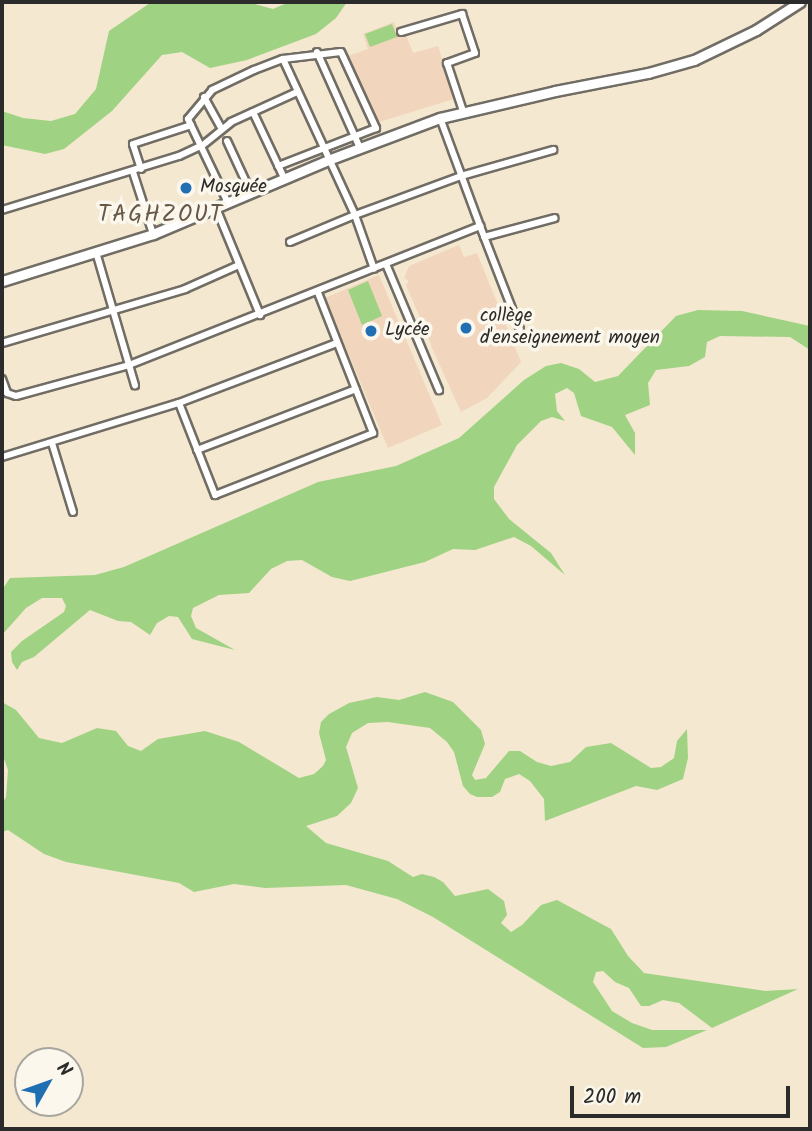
<!DOCTYPE html>
<html>
<head>
<meta charset="utf-8">
<style>
	body { margin:0 }
	#map { position:relative; width:812px; height:1131px; overflow:hidden; background:#f4e8d0; font-family:Kalam,sans-serif }
	div>[style] { position:absolute }
	[style*='--x'] { left:calc(var(--x)*1px); top:calc(var(--y)*1px); width:calc(var(--w)*1px); rotate:calc(var(--a)*1deg) }
	.built>* { inset:0; background:#f1d5bd }
	.green>* { inset:0; background:#9fd383 }
	.roads { filter:drop-shadow(2px 0 #716d65) drop-shadow(-2px 0 #716d65) drop-shadow(0 2px #716d65) drop-shadow(0 -2px #716d65) }
	.minor>* { height:6px; margin:-3px; padding:0 3px; transform-origin:3px; border-radius:3px; background:#fff }
	.secondary>* { height:9px; margin:-4.5px; padding:0 4.5px; transform-origin:4.5px; border-radius:4.5px; background:#fff }
	.dots>* { width:19px; height:19px; translate:-50% -50%; box-sizing:border-box; border:4px solid #fbf7ec; border-radius:50% }
	span { translate:-50% -50%; white-space:nowrap; text-align:center; line-height:1.15; -webkit-text-stroke:7px #fbf7ec; paint-order:stroke }
	.poi-label { font-size:19px; color:#2b2b2b }
	.left { translate:0 -50%; text-align:left }
	.quarter-label { font-size:23px; color:#675747; letter-spacing:2px }
	.frame { position:absolute; inset:0; border:4px solid #2b2b2b; pointer-events:none }
	.north { position:absolute; left:14px; top:1047px; width:70px; height:70px; box-sizing:border-box; background:#fbf7ec; border:2px solid #a8a59f; border-radius:50%; rotate:50deg; font-size:19px; font-weight:700; line-height:28px; text-align:center; color:#2b2b2b }
	.north::after { content:''; display:block; margin:auto; width:24px; height:32px; background:#1f6fb2; clip-path:polygon(50% 0,100% 100%,50% 72%,0 100%) }
	.scale { position:absolute; left:570px; top:1086px; width:220px; height:32px; box-sizing:border-box; border:4px solid #2b2b2b; border-top:0; padding-left:9px; font-size:21px; line-height:24px; white-space:nowrap; color:#2b2b2b; -webkit-text-stroke:5px #fbf7ec; paint-order:stroke }
</style>
</head>
<body>
<div id="map">
	<div class="built">
		<i style="clip-path:polygon(394px 22px,399px 37px,406px 35px,413px 53px,438px 46px,454px 99px,379px 122px,348px 56px,368px 49px,363px 34px)"></i>
		<i style="clip-path:polygon(459px 245px,464px 257px,477px 253px,521px 362px,487px 398px,461px 412px,432px 348px,425px 328px,427px 322px,421px 320px,406px 285px,409px 281px,404px 278px,409px 266px)"></i>
		<i style="clip-path:polygon(379px 275px,442px 425px,388px 448px,325px 298px)"></i>
	</div>
	<div class="green">
		<i style="clip-path:polygon(248px 2px,273px 9px,289px 2px,347px 2px,336px 18px,316px 34px,247px 60px,210px 68px,182px 52px,162px 55px,112px 111px,64px 149px,45px 154px,2px 145px,2px 111px,23px 118px,51px 121px,75px 114px,96px 89px,109px 31px,150px 3px)"></i>
		<i style="clip-path:polygon(392px 24px,397px 37px,370px 47px,365px 34px)"></i>
		<i style="clip-path:polygon(368px 281px,382px 316px,362px 325px,348px 290px)"></i>
		<i style="clip-path:polygon(698px 310px,742px 311px,810px 326px,810px 350px,790px 337px,720px 336px,707px 342px,705px 357px,689px 366px,656px 370px,648px 383px,650px 405px,625px 415px,635px 433px,635px 455px,612px 427px,581px 416px,574px 393px,567px 388px,555px 394px,557px 411px,565px 421px,552px 417px,541px 421px,517px 445px,494px 487px,494px 499px,509px 519px,551px 553px,565px 575px,531px 546px,514px 537px,475px 550px,453px 549px,425px 562px,350px 581px,332px 577px,302px 560px,287px 561px,271px 569px,249px 593px,219px 595px,193px 608px,191px 616px,196px 628px,235px 650px,192px 639px,178px 617px,169px 616px,157px 623px,150px 635px,131px 622px,118px 621px,90px 610px,34px 657px,22px 662px,17px 670px,12px 662px,11px 652px,22px 641px,64px 612px,66px 606px,62px 598px,42px 598px,26px 608px,2px 635px,2px 590px,10px 578px,95px 575px,124px 567px,318px 482px,396px 466px,459px 438px,524px 380px,546px 366px,561px 363px,579px 369px,595px 382px,618px 376px,676px 316px)"></i>
		<i style="clip-path:polygon(425px 692px,453px 702px,481px 730px,485px 744px,472px 775px,475px 780px,486px 778px,509px 751px,520px 751px,537px 762px,551px 766px,570px 762px,586px 747px,611px 743px,651px 768px,661px 767px,674px 758px,677px 741px,687px 729px,688px 758px,683px 779px,657px 790px,636px 786px,545px 821px,544px 799px,530px 781px,519px 774px,505px 779px,500px 792px,492px 797px,477px 797px,470px 794px,463px 786px,454px 752px,447px 742px,430px 728px,388px 722px,368px 723px,352px 733px,346px 747px,358px 788px,351px 803px,337px 816px,306px 826px,326px 843px,388px 861px,413px 877px,422px 874px,434px 877px,443px 882px,455px 896px,488px 889px,504px 901px,507px 915px,501px 923px,511px 932px,522px 925px,541px 905px,557px 900px,611px 929px,628px 956px,644px 973px,765px 991px,798px 989px,712px 1028px,679px 1003px,663px 1000px,649px 1006px,641px 1006px,629px 988px,615px 982px,603px 971px,596px 972px,593px 982px,612px 1011px,632px 1023px,652px 1030px,707px 1030px,666px 1047px,643px 1048px,433px 917px,397px 899px,346px 885px,265px 888px,234px 884px,194px 892px,179px 883px,66px 862px,44px 854px,8px 830px,2px 832px,2px 804px,6px 797px,8px 770px,2px 753px,2px 702px,16px 710px,39px 738px,62px 743px,97px 728px,116px 731px,128px 746px,141px 751px,158px 739px,205px 731px,239px 742px,299px 778px,314px 774px,323px 766px,326px 760px,319px 733px,321px 722px,329px 714px,349px 703px,377px 697px,399px 700px)"></i>
	</div>
	<div class="roads">
		<div class="minor">
			<i style="--x:401;--y:32;--w:64;--a:-16.4"></i>
			<i style="--x:462;--y:14;--w:41;--a:71.6"></i>
			<i style="--x:475;--y:53;--w:30;--a:160"></i>
			<i style="--x:447;--y:63;--w:51;--a:71.6"></i>
			<i style="--x:317;--y:52;--w:105;--a:65.9"></i>
			<i style="--x:283;--y:59;--w:172;--a:65.2"></i>
			<i style="--x:355;--y:215;--w:57;--a:70.6"></i>
			<i style="--x:204;--y:97;--w:35;--a:61"></i>
			<i style="--x:253;--y:112;--w:73;--a:64.8"></i>
			<i style="--x:227;--y:141;--w:57;--a:65.2"></i>
			<i style="--x:141;--y:169;--w:26;--a:-108"></i>
			<i style="--x:133;--y:144;--w:61;--a:-18.1"></i>
			<i style="--x:133;--y:172;--w:65;--a:72.1"></i>
			<i style="--x:228;--y:203;--w:93;--a:-115.5"></i>
			<i style="--x:188;--y:119;--w:38;--a:-50"></i>
			<i style="--x:212;--y:90;--w:47;--a:-25.5"></i>
			<i style="--x:254;--y:70;--w:31;--a:-21"></i>
			<i style="--x:283;--y:59;--w:58;--a:-6.9"></i>
			<i style="--x:341;--y:52;--w:84;--a:65.3"></i>
			<i style="--x:376;--y:128;--w:105;--a:158.8"></i>
			<i style="--x:216;--y:208;--w:116;--a:67.6"></i>
			<i style="--x:2;--y:210;--w:185;--a:-17"></i>
			<i style="--x:179;--y:156;--w:26;--a:-25"></i>
			<i style="--x:203;--y:145;--w:36;--a:-39"></i>
			<i style="--x:231;--y:122;--w:72;--a:-24.4"></i>
			<i style="--x:480;--y:226;--w:110;--a:68.8"></i>
			<i style="--x:484;--y:237;--w:73;--a:-15"></i>
			<i style="--x:290;--y:242;--w:70;--a:-22.6"></i>
			<i style="--x:355;--y:215;--w:113;--a:-20.2"></i>
			<i style="--x:461;--y:176;--w:96;--a:-15.8"></i>
			<i style="--x:96;--y:252;--w:139;--a:73.7"></i>
			<i style="--x:386;--y:264;--w:137;--a:67.2"></i>
			<i style="--x:2;--y:343;--w:191;--a:-16.4"></i>
			<i style="--x:185;--y:289;--w:59;--a:-24"></i>
			<i style="--x:2;--y:379;--w:15;--a:70"></i>
			<i style="--x:7;--y:393;--w:9;--a:18"></i>
			<i style="--x:16;--y:396;--w:117;--a:-15.3"></i>
			<i style="--x:129;--y:365;--w:378;--a:-21.6"></i>
			<i style="--x:480;--y:226;--w:115;--a:-110.3"></i>
			<i style="--x:179;--y:403;--w:99;--a:68.6"></i>
			<i style="--x:215;--y:495;--w:170;--a:-21.4"></i>
			<i style="--x:373;--y:433;--w:150;--a:-111.4"></i>
			<i style="--x:52;--y:443;--w:72;--a:73.1"></i>
			<i style="--x:197;--y:450;--w:170;--a:-21"></i>
			<i style="--x:2;--y:457;--w:185;--a:-17"></i>
			<i style="--x:179;--y:403;--w:169;--a:-20.8"></i>
		</div>
		<div class="secondary">
			<i style="--x:2;--y:281;--w:158;--a:-17.3"></i>
			<i style="--x:153;--y:234;--w:190;--a:-22.9"></i>
			<i style="--x:328;--y:160;--w:120;--a:-20.6"></i>
			<i style="--x:440;--y:118;--w:118;--a:-13.2"></i>
			<i style="--x:555;--y:91;--w:95;--a:-11"></i>
			<i style="--x:648;--y:73;--w:48;--a:-15.8"></i>
			<i style="--x:694;--y:60;--w:69;--a:-25.8"></i>
			<i style="--x:756;--y:30;--w:52;--a:-32.5"></i>
		</div>
	</div>
	<div class="dots">
		<i style="left:186px;top:188px;background:#1f6fb2"></i>
		<i style="left:466px;top:328px;background:#1f6fb2"></i>
		<i style="left:371px;top:331px;background:#1f6fb2"></i>
	</div>
	<div class="poi-label">
		<span class="left" style="left:200px;top:188px">Mosquée</span>
		<span class="left" style="left:480px;top:328px">collège<br>d'enseignement moyen</span>
		<span class="left" style="left:385px;top:331px">Lycée</span>
	</div>
	<div class="quarter-label">
		<span style="left:161px;top:215px">TAGHZOUT</span>
	</div>
	<div class="frame"></div>
	<div class="north">N</div>
	<div class="scale">200 m</div>
</div>
</body>
</html>
